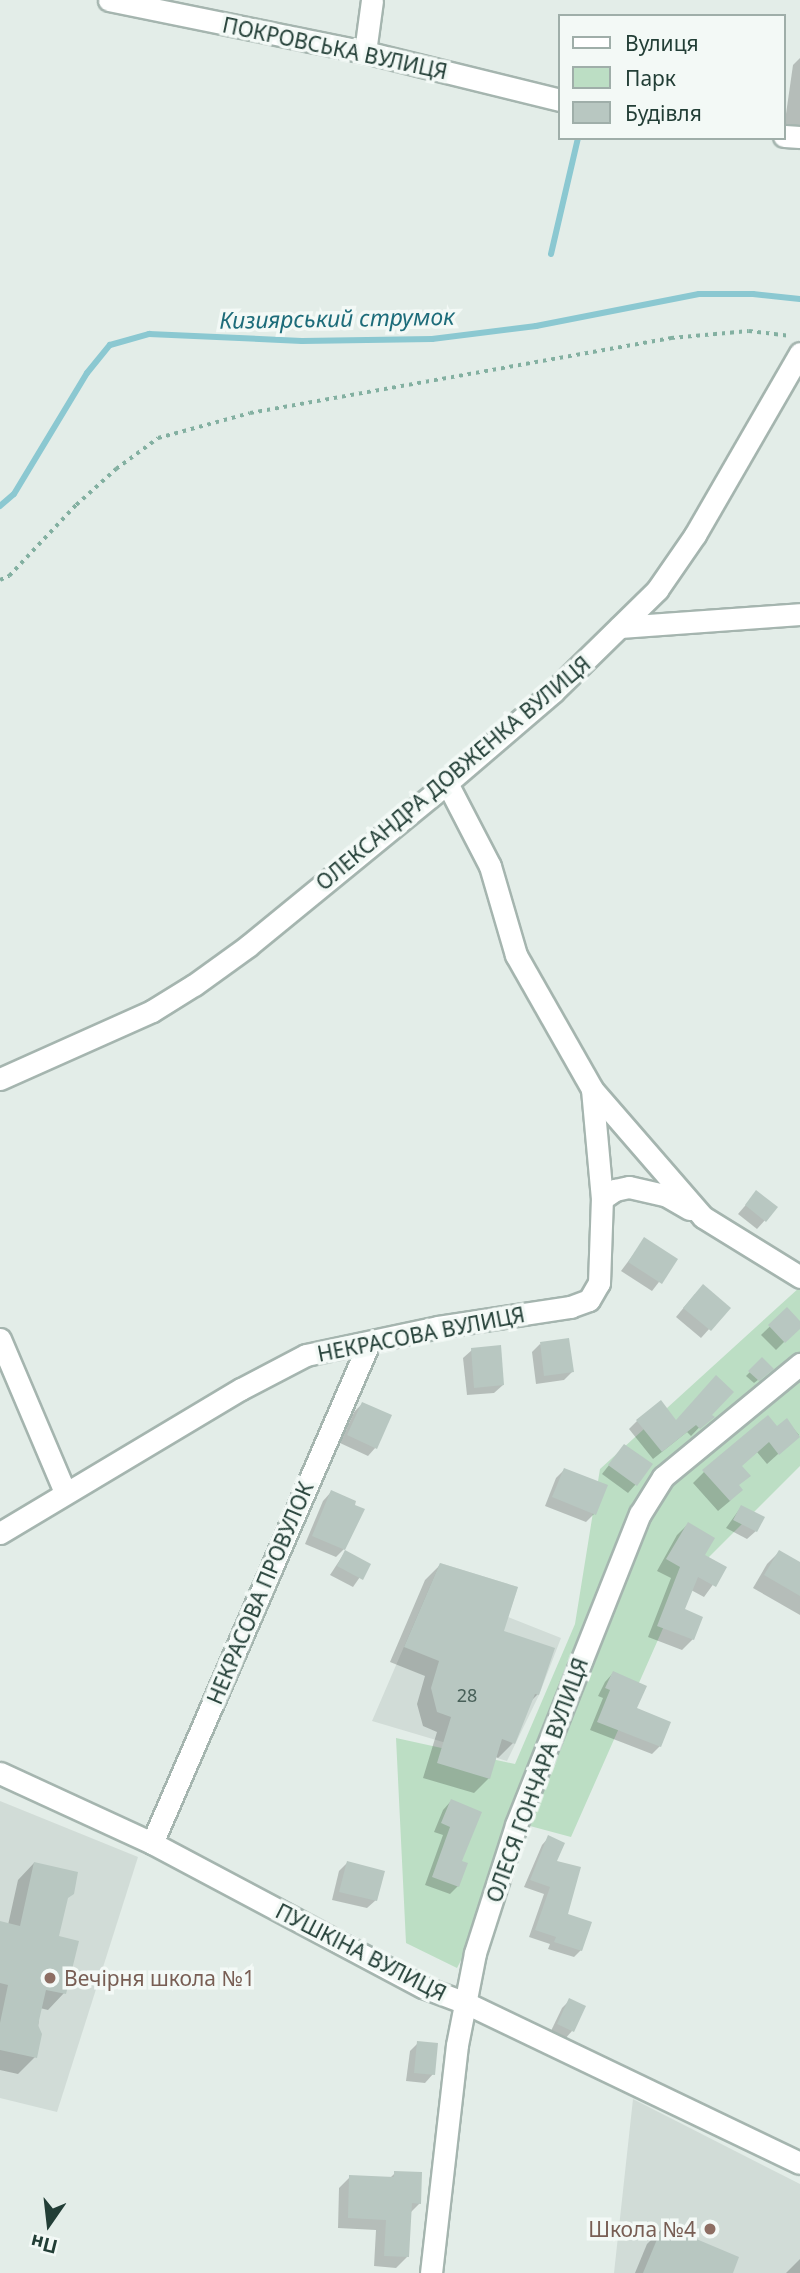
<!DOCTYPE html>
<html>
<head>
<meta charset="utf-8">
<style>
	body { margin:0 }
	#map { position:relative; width:800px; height:2273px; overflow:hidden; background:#e3ede8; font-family:"Noto Sans",sans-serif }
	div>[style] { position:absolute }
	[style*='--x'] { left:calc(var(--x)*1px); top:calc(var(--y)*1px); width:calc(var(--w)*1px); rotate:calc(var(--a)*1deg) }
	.built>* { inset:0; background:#d1dcd7 }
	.green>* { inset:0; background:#bcdec4 }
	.shadow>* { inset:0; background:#0003 }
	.stream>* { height:6px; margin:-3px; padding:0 3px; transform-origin:3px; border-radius:3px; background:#8bc8d1 }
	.building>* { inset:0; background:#b8c7c1 }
	.path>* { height:3.5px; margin-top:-1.75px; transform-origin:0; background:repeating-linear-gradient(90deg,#83b0a1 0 3.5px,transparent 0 8.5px) }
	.roads { filter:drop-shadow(2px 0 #a5b5af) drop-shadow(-2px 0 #a5b5af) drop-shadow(0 2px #a5b5af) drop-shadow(0 -2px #a5b5af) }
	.minor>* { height:21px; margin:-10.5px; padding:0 10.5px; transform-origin:10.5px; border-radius:10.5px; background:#fff }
	.dots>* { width:19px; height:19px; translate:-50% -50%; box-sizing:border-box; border:4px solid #f3f9f6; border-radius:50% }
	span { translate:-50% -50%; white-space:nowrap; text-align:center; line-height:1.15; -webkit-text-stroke:7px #f3f9f6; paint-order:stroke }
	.number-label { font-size:18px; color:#486059 }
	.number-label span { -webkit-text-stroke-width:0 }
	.street-label { font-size:21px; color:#223e36 }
	.education-label { font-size:21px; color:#785e54 }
	.left { translate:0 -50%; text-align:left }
	.right { translate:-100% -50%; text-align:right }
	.water-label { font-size:23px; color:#1d6c7a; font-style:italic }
	.legend { position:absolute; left:558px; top:14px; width:228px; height:126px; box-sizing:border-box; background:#f3f9f6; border:2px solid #9faea9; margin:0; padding:9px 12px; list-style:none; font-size:21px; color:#223e36 }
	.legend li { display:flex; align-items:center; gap:14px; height:35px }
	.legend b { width:35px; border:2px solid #9faea9 }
	.north { position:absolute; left:14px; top:2189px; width:70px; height:70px; -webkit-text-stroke:5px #f3f9f6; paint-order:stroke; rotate:194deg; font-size:19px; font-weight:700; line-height:28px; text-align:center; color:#223e36 }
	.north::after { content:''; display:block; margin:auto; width:24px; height:32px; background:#223e36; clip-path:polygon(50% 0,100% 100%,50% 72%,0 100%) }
</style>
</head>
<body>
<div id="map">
	<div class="built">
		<i style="clip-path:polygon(440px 1563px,518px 1587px,508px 1617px,561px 1638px,539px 1695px,507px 1761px,372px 1721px)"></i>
		<i style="clip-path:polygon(0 1801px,138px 1857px,57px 2112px,0 2098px)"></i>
		<i style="clip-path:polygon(633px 2099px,800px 2184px,800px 2273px,614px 2273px)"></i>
	</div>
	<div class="green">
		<i style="clip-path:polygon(800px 1287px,800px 1466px,683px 1583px,571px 1837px,530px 1826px,457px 1968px,406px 1943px,396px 1738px,515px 1764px,575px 1624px,600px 1469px)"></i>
	</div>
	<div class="shadow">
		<i style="clip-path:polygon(800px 58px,800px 131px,784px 128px,793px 65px)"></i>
		<i style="clip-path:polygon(756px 1193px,765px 1220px,757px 1229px,738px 1214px)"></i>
		<i style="clip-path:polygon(645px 1239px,676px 1260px,652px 1291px,621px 1271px)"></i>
		<i style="clip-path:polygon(695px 1294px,728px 1308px,701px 1338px,676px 1317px)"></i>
		<i style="clip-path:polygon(787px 1310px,800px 1326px,776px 1350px,761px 1335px)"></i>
		<i style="clip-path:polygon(540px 1344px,572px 1372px,564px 1380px,536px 1384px,532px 1352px)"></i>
		<i style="clip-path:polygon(472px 1350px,503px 1385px,494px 1393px,467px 1395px,463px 1358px)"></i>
		<i style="clip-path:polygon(762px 1360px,768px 1372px,754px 1383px,746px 1376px)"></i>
		<i style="clip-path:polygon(362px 1404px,376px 1447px,368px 1456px,340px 1443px,354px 1412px)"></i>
		<i style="clip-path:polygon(710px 1416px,691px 1436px,687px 1432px,653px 1459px,629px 1429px,637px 1421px,676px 1422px)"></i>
		<i style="clip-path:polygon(787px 1421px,799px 1435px,767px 1464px,757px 1452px,740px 1466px,738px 1486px,730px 1501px,718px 1511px,693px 1483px,704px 1472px)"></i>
		<i style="clip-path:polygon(624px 1446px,636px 1484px,628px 1493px,602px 1474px)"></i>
		<i style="clip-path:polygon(564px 1470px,594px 1514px,586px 1522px,545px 1506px,556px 1478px)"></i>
		<i style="clip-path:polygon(331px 1492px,344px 1549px,336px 1557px,305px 1544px,323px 1501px)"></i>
		<i style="clip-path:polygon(741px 1507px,756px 1531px,747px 1539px,726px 1528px)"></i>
		<i style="clip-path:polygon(688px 1524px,703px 1556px,725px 1568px,704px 1597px,691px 1590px,683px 1610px,693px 1639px,682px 1650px,648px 1637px,671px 1578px,657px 1571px,677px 1535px)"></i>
		<i style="clip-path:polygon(345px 1552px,369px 1564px,353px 1587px,330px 1575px)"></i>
		<i style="clip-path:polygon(779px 1552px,800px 1564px,800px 1615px,753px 1588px,767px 1564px)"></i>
		<i style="clip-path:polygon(440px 1565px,538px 1694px,530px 1702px,513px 1743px,498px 1758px,495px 1756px,489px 1778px,474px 1793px,423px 1778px,437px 1732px,423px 1726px,417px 1704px,425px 1676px,390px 1662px,425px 1580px)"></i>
		<i style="clip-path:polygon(613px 1673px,660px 1746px,652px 1754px,590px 1730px,603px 1698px,598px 1696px,605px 1682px)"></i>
		<i style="clip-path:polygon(451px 1801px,460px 1862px,458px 1886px,450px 1894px,425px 1885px,443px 1835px,434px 1832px,443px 1810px)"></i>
		<i style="clip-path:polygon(549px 1837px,566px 1915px,581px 1950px,574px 1957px,548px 1949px,550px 1944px,529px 1937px,544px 1894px,524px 1887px,542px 1845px)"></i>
		<i style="clip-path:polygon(34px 1863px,66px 1899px,57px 1938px,64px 1993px,48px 2010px,40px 2008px,35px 2057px,18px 2074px,0 2070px,0 1923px,8px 1925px,18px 1880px)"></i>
		<i style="clip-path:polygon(347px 1863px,376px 1900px,367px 1908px,332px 1900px,339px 1871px)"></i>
		<i style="clip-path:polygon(570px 2000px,584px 2007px,572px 2031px,564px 2040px,550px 2033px,562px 2008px)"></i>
		<i style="clip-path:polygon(418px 2043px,433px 2074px,425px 2083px,406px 2081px,410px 2051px)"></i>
		<i style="clip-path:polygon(395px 2173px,420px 2203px,410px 2213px,407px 2257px,396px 2268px,374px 2266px,376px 2230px,338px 2228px,339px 2188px,350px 2177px,390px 2178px)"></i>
		<i style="clip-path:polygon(664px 2227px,732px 2273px,635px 2273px,647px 2244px)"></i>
		<i style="clip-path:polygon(800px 2259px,800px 2273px,786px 2273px)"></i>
	</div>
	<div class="stream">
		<i style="--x:551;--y:254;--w:119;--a:-76.9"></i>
		<i style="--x:0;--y:506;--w:18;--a:-41"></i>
		<i style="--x:14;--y:494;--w:141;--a:-58.9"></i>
		<i style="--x:87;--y:373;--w:36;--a:-51"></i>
		<i style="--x:110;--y:345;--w:41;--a:-15.8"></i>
		<i style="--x:149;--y:334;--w:153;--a:2.6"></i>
		<i style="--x:302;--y:341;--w:130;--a:-0.9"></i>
		<i style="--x:432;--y:339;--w:105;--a:-7.1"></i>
		<i style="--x:536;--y:326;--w:166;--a:-11.1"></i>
		<i style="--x:699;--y:294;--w:54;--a:0"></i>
		<i style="--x:753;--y:294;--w:47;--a:6.1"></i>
	</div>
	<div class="building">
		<i style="clip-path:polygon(756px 1190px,778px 1207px,766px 1222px,745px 1205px)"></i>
		<i style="clip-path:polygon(644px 1237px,678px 1259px,662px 1284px,628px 1262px)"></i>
		<i style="clip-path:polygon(703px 1284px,731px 1308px,711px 1331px,683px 1308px)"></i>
		<i style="clip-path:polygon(787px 1307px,800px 1321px,800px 1329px,785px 1343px,768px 1325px)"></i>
		<i style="clip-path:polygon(569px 1338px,574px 1372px,544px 1376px,540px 1342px)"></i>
		<i style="clip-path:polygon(501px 1345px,504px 1385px,474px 1388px,471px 1348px)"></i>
		<i style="clip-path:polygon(762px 1357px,774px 1369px,759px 1381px,748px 1371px)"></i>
		<i style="clip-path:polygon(716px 1375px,734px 1392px,712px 1415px,715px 1417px,700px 1429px,696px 1425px,662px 1452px,636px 1420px,661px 1400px,676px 1420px)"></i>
		<i style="clip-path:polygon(362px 1402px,392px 1415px,377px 1449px,347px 1435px)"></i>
		<i style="clip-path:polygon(768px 1415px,777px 1426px,787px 1418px,800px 1437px,779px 1455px,769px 1442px,742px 1466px,751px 1476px,739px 1485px,743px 1490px,730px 1501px,702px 1470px)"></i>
		<i style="clip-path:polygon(624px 1444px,653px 1464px,637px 1486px,608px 1465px)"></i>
		<i style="clip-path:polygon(564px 1468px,608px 1485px,596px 1515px,552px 1497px)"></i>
		<i style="clip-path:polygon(331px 1490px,356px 1501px,355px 1505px,365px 1509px,345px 1550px,312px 1536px)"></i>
		<i style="clip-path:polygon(741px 1505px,765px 1517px,757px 1532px,733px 1520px)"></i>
		<i style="clip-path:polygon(688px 1522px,715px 1538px,705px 1555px,727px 1567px,716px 1587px,698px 1577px,685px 1609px,703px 1617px,694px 1640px,657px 1626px,680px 1567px,666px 1559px)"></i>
		<i style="clip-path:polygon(345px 1550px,371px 1564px,363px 1580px,337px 1566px)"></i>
		<i style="clip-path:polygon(779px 1550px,800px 1562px,800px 1596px,764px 1575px)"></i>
		<i style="clip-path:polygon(440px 1563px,518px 1587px,504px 1631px,555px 1648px,539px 1695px,535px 1694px,515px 1744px,502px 1739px,490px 1779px,437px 1763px,451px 1717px,437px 1712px,431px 1688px,439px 1661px,404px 1647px)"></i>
		<i style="clip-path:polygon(613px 1671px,647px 1686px,637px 1708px,671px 1722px,661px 1747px,597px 1722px,610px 1690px,605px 1688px)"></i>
		<i style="clip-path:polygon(451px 1799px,482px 1812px,462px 1861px,468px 1863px,459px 1887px,432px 1877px,450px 1827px,441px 1823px)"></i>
		<i style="clip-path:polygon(548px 1835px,565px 1843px,557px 1861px,581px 1867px,568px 1914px,592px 1922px,582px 1951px,554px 1942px,556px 1937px,535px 1930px,550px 1887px,530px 1880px)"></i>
		<i style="clip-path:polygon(347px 1861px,385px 1871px,377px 1901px,339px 1892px)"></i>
		<i style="clip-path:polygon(34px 1862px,78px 1872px,74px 1894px,68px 1898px,59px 1936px,79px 1941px,66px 1994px,46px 1990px,38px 2025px,42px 2034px,37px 2058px,0 2050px,0 2023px,8px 1985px,0 1983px,0 1921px,20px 1926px)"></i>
		<i style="clip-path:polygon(569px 1998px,586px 2006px,574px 2032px,557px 2024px)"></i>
		<i style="clip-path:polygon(417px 2041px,438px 2043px,435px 2075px,414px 2073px)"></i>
		<i style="clip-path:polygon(394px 2171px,422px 2172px,421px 2204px,412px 2203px,409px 2257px,384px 2256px,386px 2220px,348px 2218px,349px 2175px,394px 2177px)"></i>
		<i style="clip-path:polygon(663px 2225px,739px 2257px,733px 2273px,643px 2273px)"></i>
	</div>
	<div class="path">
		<i style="--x:0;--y:580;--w:10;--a:-24"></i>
		<i style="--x:9;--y:576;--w:98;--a:-46.7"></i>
		<i style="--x:76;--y:505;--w:54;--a:-42"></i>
		<i style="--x:116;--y:469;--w:52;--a:-36.4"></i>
		<i style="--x:158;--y:438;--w:95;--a:-15.2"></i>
		<i style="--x:250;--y:413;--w:428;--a:-10.1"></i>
		<i style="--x:671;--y:338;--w:78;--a:-5.1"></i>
		<i style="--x:749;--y:331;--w:42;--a:6.8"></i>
	</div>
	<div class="roads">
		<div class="minor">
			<i style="--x:109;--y:0;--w:261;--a:11.5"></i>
			<i style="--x:365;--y:52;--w:201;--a:13.8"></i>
			<i style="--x:365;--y:52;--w:52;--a:-82.3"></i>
			<i style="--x:784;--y:136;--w:16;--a:4"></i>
			<i style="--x:620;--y:627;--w:180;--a:-4.1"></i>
			<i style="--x:447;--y:783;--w:93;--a:62.6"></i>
			<i style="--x:490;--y:866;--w:93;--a:73.7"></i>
			<i style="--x:516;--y:955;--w:154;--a:60.4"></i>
			<i style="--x:592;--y:1089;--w:169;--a:49.1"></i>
			<i style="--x:703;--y:1217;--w:114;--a:31.7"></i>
			<i style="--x:0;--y:1079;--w:167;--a:-24.1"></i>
			<i style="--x:152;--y:1011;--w:49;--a:-31.8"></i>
			<i style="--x:194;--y:985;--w:67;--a:-35.8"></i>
			<i style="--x:248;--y:946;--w:257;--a:-39.3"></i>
			<i style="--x:447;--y:783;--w:140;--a:-40.6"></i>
			<i style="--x:553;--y:692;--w:146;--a:-44.4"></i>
			<i style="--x:657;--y:590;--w:67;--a:-55.4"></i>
			<i style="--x:695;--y:535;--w:210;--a:-60"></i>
			<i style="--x:602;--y:1199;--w:16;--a:-35"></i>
			<i style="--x:615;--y:1190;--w:14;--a:-12"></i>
			<i style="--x:629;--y:1187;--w:37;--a:13"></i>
			<i style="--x:665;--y:1195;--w:28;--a:30"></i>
			<i style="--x:0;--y:1339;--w:166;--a:67"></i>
			<i style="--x:0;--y:1533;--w:281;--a:-30.9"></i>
			<i style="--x:241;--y:1389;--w:73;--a:-27.6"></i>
			<i style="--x:306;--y:1355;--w:135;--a:-12"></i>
			<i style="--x:438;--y:1327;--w:134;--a:-8.6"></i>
			<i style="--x:570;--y:1307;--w:20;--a:-20"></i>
			<i style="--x:589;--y:1300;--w:20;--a:-60"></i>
			<i style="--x:599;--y:1283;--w:84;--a:-88"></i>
			<i style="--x:602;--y:1199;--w:110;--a:-95.2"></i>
			<i style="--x:0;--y:1773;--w:167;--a:24.7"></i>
			<i style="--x:152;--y:1843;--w:307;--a:28"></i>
			<i style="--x:423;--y:1987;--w:46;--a:20.4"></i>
			<i style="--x:466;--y:2003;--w:370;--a:25.6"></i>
			<i style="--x:152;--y:1843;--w:545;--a:-66.54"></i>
			<i style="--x:431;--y:2273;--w:229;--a:-83.5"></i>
			<i style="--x:457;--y:2045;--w:94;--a:-78.9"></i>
			<i style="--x:475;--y:1953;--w:134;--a:-72.2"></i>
			<i style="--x:516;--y:1825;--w:335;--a:-68.3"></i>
			<i style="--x:640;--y:1514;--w:44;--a:-58.1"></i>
			<i style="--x:663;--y:1477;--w:178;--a:-39.5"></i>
		</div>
	</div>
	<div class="dots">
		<i style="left:50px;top:1978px;background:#8d6e63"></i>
		<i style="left:710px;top:2229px;background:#8d6e63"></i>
	</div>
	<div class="number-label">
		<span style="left:467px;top:1695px">28</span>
	</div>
	<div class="street-label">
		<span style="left:335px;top:48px;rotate:12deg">ПОКРОВСЬКА ВУЛИЦЯ</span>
		<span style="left:453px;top:773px;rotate:-40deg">ОЛЕКСАНДРА ДОВЖЕНКА ВУЛИЦЯ</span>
		<span style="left:421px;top:1334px;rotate:-11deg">НЕКРАСОВА ВУЛИЦЯ</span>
		<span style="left:260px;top:1593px;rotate:-67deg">НЕКРАСОВА ПРОВУЛОК</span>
		<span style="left:537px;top:1780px;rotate:-70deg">ОЛЕСЯ ГОНЧАРА ВУЛИЦЯ</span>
		<span style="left:361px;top:1952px;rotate:27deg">ПУШКІНА ВУЛИЦЯ</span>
	</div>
	<div class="education-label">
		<span class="left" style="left:64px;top:1978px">Вечірня школа №1</span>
		<span class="right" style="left:696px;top:2229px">Школа №4</span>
	</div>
	<div class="water-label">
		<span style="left:337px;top:318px;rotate:-1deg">Кизиярський струмок</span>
	</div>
	<ul class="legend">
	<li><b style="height:9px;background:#fff"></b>Вулиця</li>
	<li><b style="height:19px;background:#bcdec4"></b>Парк</li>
	<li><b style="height:19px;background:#b8c7c1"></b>Будівля</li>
	</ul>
	<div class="north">Пн</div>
</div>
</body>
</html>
